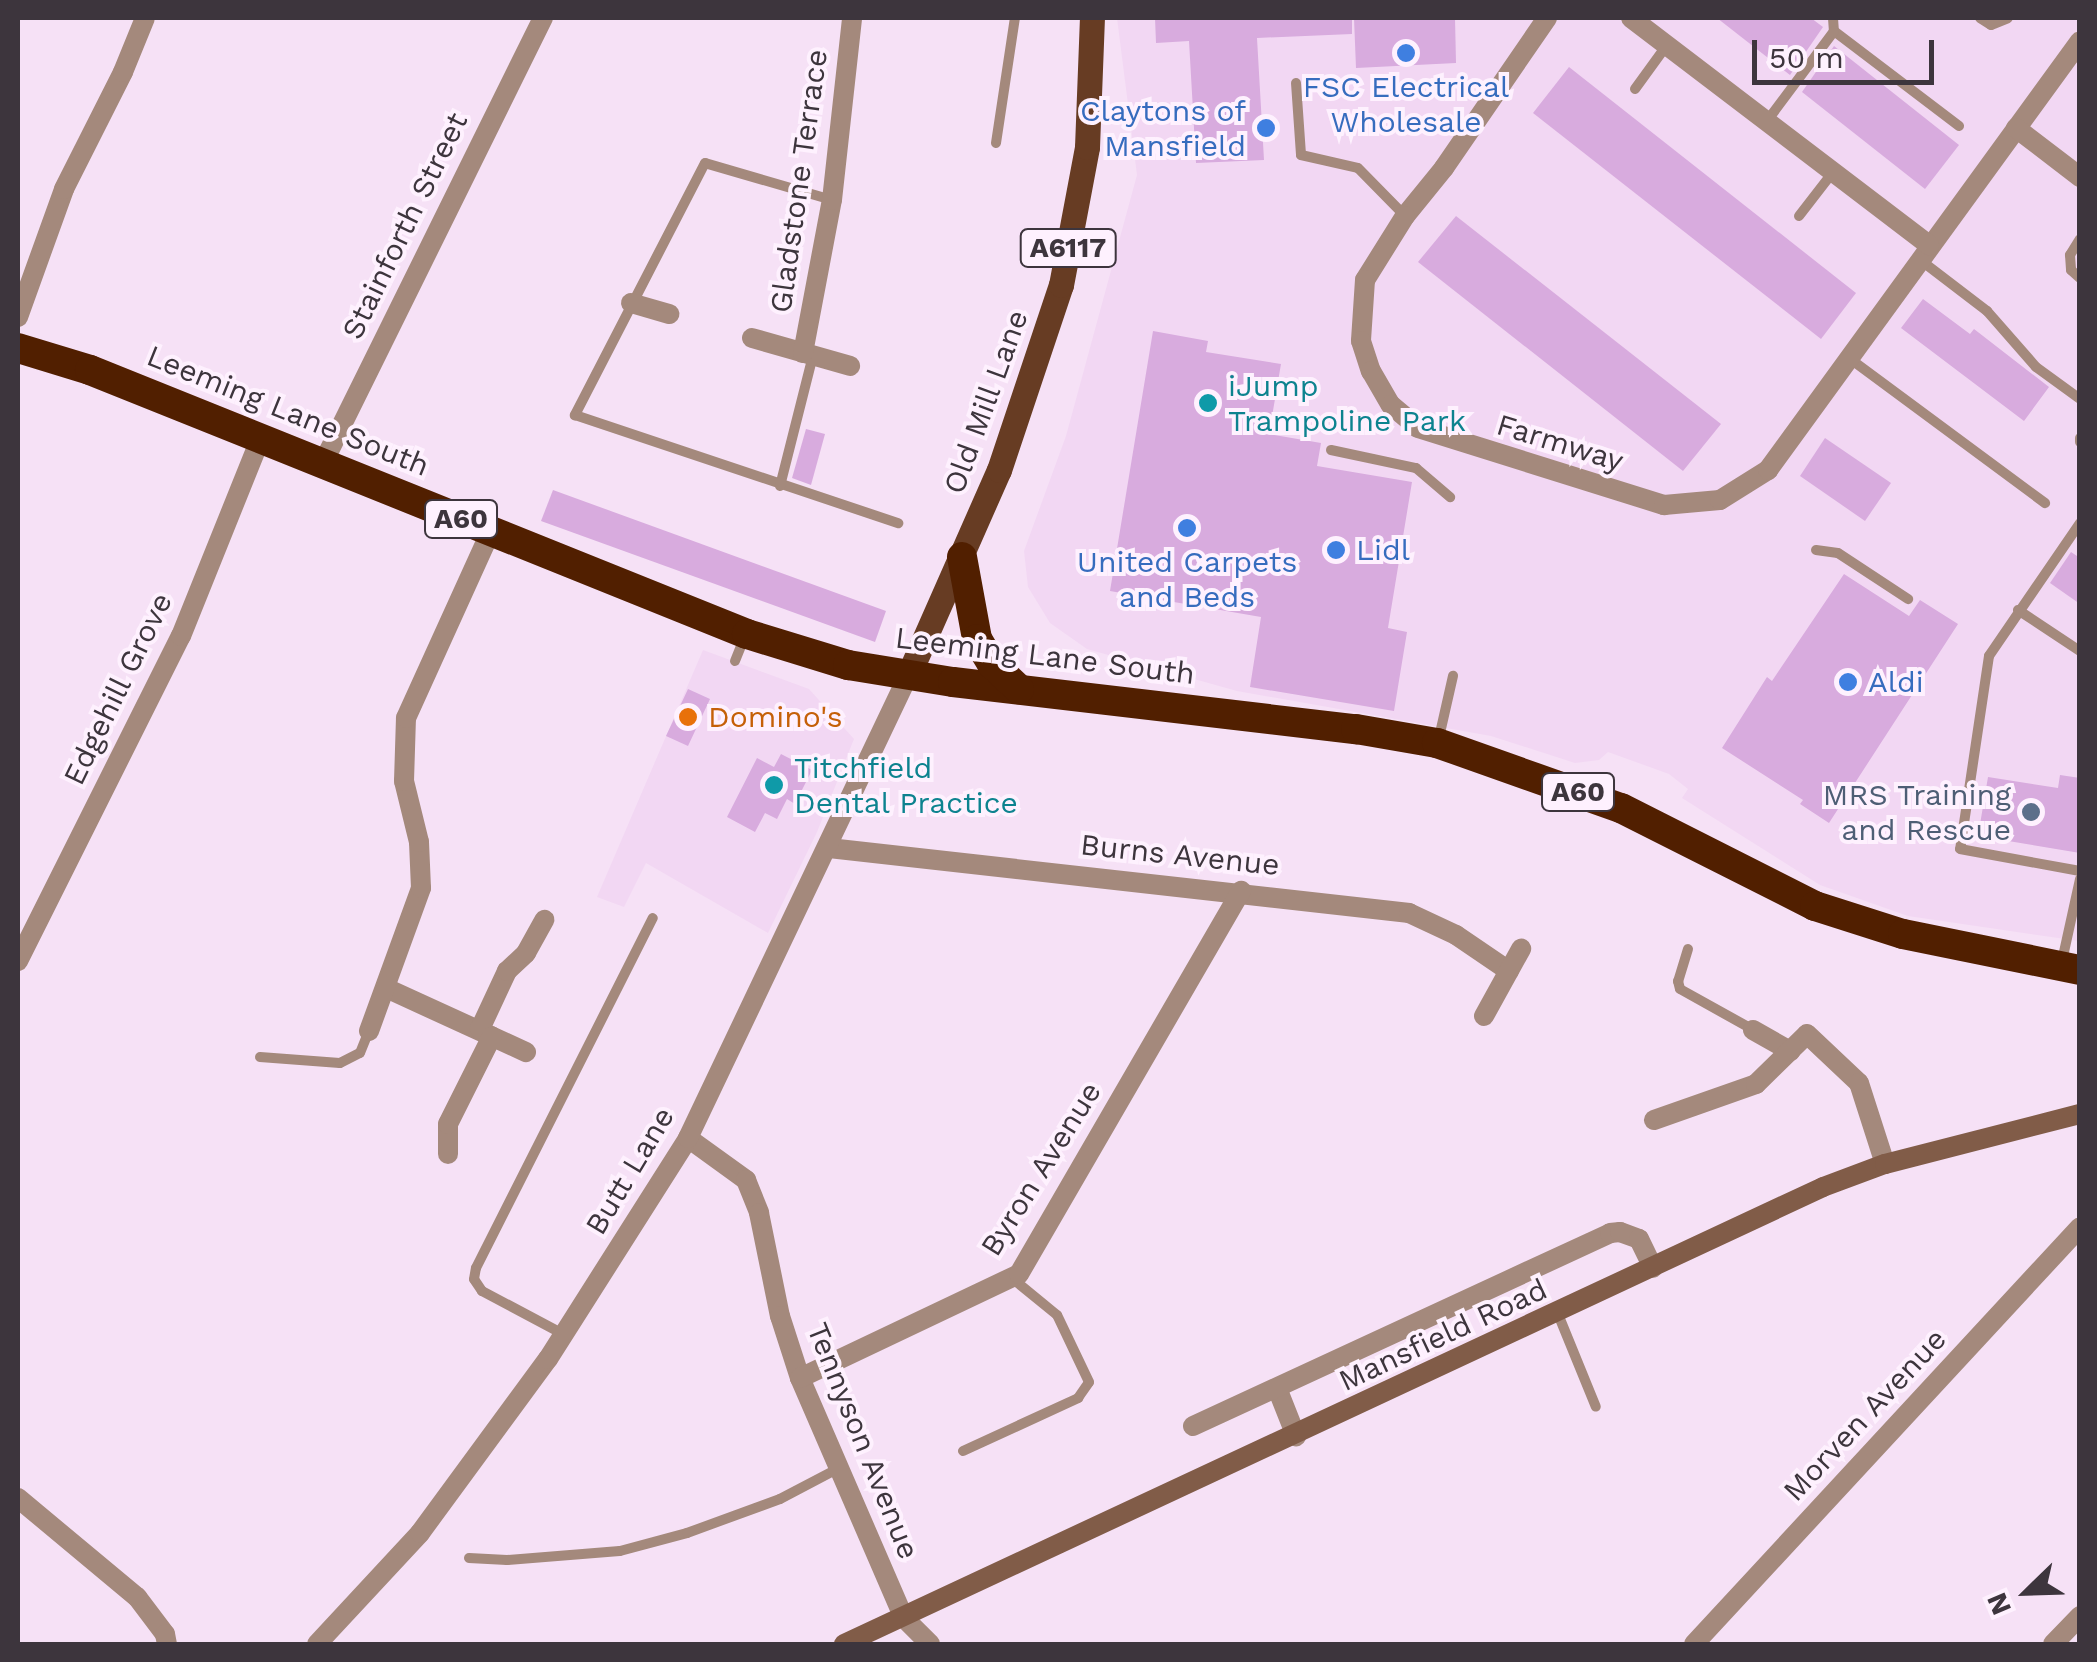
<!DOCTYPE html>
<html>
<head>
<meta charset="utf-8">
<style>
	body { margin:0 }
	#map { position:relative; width:2097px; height:1662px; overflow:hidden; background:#f6e1f6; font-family:"Work Sans",sans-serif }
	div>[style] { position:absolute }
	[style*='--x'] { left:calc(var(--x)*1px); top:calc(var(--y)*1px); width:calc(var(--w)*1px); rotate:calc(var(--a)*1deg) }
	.built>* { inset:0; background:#f2d7f3 }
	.building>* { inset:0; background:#d8abde }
	.lane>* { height:10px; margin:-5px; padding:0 5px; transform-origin:5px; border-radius:5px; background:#a4897c }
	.street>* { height:20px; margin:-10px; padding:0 10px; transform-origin:10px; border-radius:10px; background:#a4897c }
	.secondary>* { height:20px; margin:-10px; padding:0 10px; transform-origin:10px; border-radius:10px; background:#815c48 }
	.primary>* { height:25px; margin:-12.5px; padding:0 12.5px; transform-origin:12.5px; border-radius:12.5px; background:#673c23 }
	.highway>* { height:30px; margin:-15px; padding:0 15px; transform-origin:15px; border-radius:15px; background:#511f00 }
	.dots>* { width:28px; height:28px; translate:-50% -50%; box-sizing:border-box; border:5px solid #fef1fe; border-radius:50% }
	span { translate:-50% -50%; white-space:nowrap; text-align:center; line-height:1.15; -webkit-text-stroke:8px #fef1fe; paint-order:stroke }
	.shield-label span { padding:2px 8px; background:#fef1fe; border:2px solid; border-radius:8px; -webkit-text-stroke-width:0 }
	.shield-label { font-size:28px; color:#3d353d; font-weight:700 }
	.shop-label { font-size:30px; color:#366cbe }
	.right { translate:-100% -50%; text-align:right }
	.left { translate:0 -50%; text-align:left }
	.street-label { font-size:30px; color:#3d353d }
	.culture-label { font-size:30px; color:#0d838f }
	.food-label { font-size:30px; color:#c56008 }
	.service-label { font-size:30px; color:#4e5e75 }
	.frame { position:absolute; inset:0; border:20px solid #3d353d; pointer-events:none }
	.north { position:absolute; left:1977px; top:1542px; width:100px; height:100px; -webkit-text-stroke:8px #fef1fe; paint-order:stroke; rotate:247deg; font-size:28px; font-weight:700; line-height:40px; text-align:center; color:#3d353d }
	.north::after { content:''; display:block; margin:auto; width:35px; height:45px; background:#3d353d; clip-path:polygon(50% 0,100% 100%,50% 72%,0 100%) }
	.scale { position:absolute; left:1752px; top:40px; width:182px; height:45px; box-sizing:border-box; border:5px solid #3d353d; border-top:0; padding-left:12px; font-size:30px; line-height:35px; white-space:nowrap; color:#3d353d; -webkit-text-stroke:8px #fef1fe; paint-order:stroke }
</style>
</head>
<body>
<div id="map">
	<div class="built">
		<i style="clip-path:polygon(1117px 18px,2079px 18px,2079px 941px,1908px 916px,1820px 885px,1682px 798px,1688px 789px,1669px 774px,1608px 752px,1599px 760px,1575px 763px,1491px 736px,1237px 691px,1087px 649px,1050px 623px,1028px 587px,1024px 551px,1066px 436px,1137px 175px)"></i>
		<i style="clip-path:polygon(703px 650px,809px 689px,854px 739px,817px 832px,768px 933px,646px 863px,624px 907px,597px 897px)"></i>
	</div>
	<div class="building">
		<i style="clip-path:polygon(1155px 18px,1352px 18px,1352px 34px,1257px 38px,1264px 160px,1196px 163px,1189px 41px,1156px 43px)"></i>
		<i style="clip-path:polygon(1354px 18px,1455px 18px,1456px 63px,1356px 68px)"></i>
		<i style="clip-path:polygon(1717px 18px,1811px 18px,1823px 27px,1790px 75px)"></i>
		<i style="clip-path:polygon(1834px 46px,1959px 145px,1925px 189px,1802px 92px)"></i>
		<i style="clip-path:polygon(1569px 67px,1856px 293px,1821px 339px,1533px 113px)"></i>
		<i style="clip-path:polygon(1456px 216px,1721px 424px,1683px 471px,1418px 262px)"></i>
		<i style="clip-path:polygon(1923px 299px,1970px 334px,1974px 329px,2049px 387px,2024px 421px,1901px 328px)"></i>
		<i style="clip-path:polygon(1153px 331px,1208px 341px,1206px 352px,1281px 364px,1269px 434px,1321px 443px,1317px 466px,1412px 482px,1388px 628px,1407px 632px,1394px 711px,1250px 687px,1261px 617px,1110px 591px)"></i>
		<i style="clip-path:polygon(806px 429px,825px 434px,811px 485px,792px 478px)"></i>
		<i style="clip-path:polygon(1825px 438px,1891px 483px,1865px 521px,1800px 476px)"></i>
		<i style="clip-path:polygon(553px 490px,886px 611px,875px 642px,541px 521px)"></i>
		<i style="clip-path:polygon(2071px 552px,2080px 558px,2080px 604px,2050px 583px)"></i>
		<i style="clip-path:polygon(1844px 574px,1909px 616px,1920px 600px,1958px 624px,1829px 823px,1800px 804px,1803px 800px,1722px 748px,1767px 677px,1772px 681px)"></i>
		<i style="clip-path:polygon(688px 689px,710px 699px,688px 746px,666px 736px)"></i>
		<i style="clip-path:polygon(781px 754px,812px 770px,795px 804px,787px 799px,777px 819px,765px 813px,755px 832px,727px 817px,757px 758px,774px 767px)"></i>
		<i style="clip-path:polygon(2060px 775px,2080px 778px,2080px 853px,1978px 836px,1988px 777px,2058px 788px)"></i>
	</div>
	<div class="lane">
		<i style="--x:1833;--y:18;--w:13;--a:86"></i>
		<i style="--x:1834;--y:31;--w:157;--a:37.2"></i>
		<i style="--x:1980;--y:18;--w:13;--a:32"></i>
		<i style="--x:1991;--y:25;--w:18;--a:-22"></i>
		<i style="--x:1296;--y:83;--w:72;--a:86"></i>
		<i style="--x:1301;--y:155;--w:58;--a:12.8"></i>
		<i style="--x:1358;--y:168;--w:67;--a:45.6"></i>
		<i style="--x:1635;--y:89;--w:54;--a:-54"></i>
		<i style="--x:1767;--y:121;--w:112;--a:-53.3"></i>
		<i style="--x:996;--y:143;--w:126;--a:-81.4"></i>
		<i style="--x:832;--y:200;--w:132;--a:-163.8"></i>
		<i style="--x:705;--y:163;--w:284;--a:117.3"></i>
		<i style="--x:575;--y:415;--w:341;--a:18.5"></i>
		<i style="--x:1799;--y:216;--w:56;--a:-52.3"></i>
		<i style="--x:2080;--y:239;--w:19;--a:122"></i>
		<i style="--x:2070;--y:255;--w:15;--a:86"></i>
		<i style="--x:2071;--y:270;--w:12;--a:42"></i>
		<i style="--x:1919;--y:259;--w:86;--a:37.4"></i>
		<i style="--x:1987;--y:311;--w:74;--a:48.8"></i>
		<i style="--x:2036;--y:367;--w:54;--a:36"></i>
		<i style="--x:1849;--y:358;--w:244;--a:36.5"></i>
		<i style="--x:2080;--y:438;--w:4;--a:90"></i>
		<i style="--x:1331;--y:450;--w:87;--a:12"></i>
		<i style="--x:1416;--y:468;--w:45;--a:40.5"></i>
		<i style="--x:780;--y:486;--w:134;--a:-75.8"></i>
		<i style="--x:2080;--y:523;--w:161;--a:124.4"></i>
		<i style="--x:1989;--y:656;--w:195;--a:98.5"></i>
		<i style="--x:1960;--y:849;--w:122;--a:10.4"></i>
		<i style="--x:1816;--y:550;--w:22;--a:8"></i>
		<i style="--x:1838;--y:553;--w:84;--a:33.3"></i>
		<i style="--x:2018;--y:610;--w:74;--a:33.5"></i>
		<i style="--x:735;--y:661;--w:24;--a:-68"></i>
		<i style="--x:1438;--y:742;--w:68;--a:-77.2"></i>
		<i style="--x:1688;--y:949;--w:34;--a:107"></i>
		<i style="--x:1678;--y:981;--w:8;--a:76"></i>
		<i style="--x:1680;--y:989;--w:82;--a:29.1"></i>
		<i style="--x:2062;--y:961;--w:84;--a:-77.6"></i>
		<i style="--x:260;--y:1057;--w:80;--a:4.3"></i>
		<i style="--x:340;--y:1063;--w:22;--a:-27"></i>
		<i style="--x:360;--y:1053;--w:24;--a:-68"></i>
		<i style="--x:1558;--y:1314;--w:100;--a:67.8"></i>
		<i style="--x:563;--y:1334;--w:92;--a:-152"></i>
		<i style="--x:482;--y:1291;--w:14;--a:-124"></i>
		<i style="--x:474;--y:1279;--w:11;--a:-80"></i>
		<i style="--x:476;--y:1268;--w:392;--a:-63.2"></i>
		<i style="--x:963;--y:1451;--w:127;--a:-24.7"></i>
		<i style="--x:1078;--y:1398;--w:19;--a:-55"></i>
		<i style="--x:1089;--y:1382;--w:74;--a:-115.5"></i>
		<i style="--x:1057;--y:1315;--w:57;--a:-140.7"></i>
		<i style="--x:469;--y:1558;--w:38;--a:3"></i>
		<i style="--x:507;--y:1560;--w:113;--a:-4.6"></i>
		<i style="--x:620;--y:1551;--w:69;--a:-15"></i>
		<i style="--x:687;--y:1533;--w:99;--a:-20.1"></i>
		<i style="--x:780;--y:1499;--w:67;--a:-27.7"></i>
	</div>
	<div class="street">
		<i style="--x:1547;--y:18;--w:182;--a:124.5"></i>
		<i style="--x:1444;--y:168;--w:62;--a:129.1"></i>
		<i style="--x:1405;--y:216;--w:75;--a:122"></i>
		<i style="--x:1365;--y:280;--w:61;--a:93.8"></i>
		<i style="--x:1361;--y:341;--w:32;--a:72"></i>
		<i style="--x:1371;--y:371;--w:39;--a:60"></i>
		<i style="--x:1391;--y:405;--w:35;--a:40"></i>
		<i style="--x:1418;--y:428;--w:258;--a:17.4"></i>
		<i style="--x:1664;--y:505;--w:56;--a:-5.1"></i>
		<i style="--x:1720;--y:500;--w:57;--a:-32"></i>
		<i style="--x:1768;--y:470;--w:530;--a:-53.97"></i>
		<i style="--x:1631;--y:18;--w:375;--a:37.3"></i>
		<i style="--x:2016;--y:128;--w:81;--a:37.4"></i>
		<i style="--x:631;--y:303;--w:40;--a:16"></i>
		<i style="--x:18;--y:317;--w:136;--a:-70.2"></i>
		<i style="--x:64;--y:189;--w:131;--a:-63.2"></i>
		<i style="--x:123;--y:72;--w:58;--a:-67.8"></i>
		<i style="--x:752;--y:338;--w:102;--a:15.9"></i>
		<i style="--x:803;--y:353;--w:156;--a:-79.3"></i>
		<i style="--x:832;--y:200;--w:183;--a:-83.7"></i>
		<i style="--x:323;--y:463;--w:496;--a:-63.7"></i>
		<i style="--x:829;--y:848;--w:584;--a:6.39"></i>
		<i style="--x:1409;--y:913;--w:52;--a:25.1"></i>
		<i style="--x:1456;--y:935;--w:64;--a:34.2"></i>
		<i style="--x:18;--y:961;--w:364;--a:-63.4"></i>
		<i style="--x:181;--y:636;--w:214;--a:-68.1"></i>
		<i style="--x:386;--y:988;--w:154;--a:24.6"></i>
		<i style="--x:1484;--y:1016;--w:77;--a:-61.1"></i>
		<i style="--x:480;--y:1029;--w:64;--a:-65"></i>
		<i style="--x:507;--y:971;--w:26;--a:-43"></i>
		<i style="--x:526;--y:953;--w:38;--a:-61"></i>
		<i style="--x:1753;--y:1030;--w:43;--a:29.6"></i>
		<i style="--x:369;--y:1031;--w:152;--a:-70"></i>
		<i style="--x:421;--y:888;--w:46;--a:-92.5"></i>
		<i style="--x:419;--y:842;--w:63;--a:-103.8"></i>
		<i style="--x:404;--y:781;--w:63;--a:-88.2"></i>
		<i style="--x:406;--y:718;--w:205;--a:-65.6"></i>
		<i style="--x:1654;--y:1120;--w:108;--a:-19.4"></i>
		<i style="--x:1756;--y:1084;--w:71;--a:-44.4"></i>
		<i style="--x:1807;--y:1034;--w:71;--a:43.3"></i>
		<i style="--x:1859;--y:1083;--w:85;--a:72.2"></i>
		<i style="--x:688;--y:1138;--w:72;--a:35.9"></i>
		<i style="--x:746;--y:1180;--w:35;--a:68"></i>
		<i style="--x:759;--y:1213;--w:105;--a:78.5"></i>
		<i style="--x:780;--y:1316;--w:65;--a:72.1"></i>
		<i style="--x:800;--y:1378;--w:262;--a:66.6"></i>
		<i style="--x:904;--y:1618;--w:37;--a:45"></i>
		<i style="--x:448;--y:1154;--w:30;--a:-90"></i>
		<i style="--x:448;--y:1124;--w:98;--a:-63.4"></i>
		<i style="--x:800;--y:1378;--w:242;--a:-25.4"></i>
		<i style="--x:1019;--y:1274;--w:443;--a:-59.9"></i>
		<i style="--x:1277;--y:1388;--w:52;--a:68.4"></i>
		<i style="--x:1193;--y:1426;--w:459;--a:-24.8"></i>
		<i style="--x:1610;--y:1233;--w:10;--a:-6"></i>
		<i style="--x:1620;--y:1232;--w:20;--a:20"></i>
		<i style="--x:1639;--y:1239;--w:32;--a:64"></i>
		<i style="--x:18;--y:1498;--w:155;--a:39.8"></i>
		<i style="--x:137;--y:1597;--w:46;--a:52.9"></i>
		<i style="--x:165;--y:1634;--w:10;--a:79"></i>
		<i style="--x:317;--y:1644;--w:151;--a:-47.1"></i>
		<i style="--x:420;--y:1533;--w:216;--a:-53.7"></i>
		<i style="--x:548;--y:1359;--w:262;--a:-57.6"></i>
		<i style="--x:688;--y:1138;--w:512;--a:-64.54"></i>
		<i style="--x:1694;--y:1644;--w:568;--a:-47.21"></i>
		<i style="--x:2053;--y:1644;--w:39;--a:-46"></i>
	</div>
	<div class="secondary">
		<i style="--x:844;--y:1644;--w:1080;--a:-25.02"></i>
		<i style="--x:1823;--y:1187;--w:66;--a:-20.4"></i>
		<i style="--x:1885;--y:1164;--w:201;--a:-14.4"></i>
	</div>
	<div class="primary">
		<i style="--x:908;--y:676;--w:225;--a:-66.2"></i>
		<i style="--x:999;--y:470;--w:195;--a:-71.5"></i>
		<i style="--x:1061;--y:285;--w:140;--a:-79.3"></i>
		<i style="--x:1087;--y:147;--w:129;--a:-87.8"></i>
	</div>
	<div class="highway">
		<i style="--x:18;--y:348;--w:75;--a:17"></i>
		<i style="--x:90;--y:370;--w:708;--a:21.89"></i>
		<i style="--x:747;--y:634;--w:106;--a:17.1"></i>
		<i style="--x:848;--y:665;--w:106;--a:9.2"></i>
		<i style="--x:953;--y:682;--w:406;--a:6.7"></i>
		<i style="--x:1356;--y:729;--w:82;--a:9.8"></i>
		<i style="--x:1437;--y:743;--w:195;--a:19.5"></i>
		<i style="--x:1621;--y:808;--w:217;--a:26.8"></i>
		<i style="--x:1815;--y:906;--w:92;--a:17.7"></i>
		<i style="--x:1903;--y:934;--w:181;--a:11.5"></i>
		<i style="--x:962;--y:557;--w:83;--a:79.6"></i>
		<i style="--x:977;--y:639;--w:29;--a:59"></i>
		<i style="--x:992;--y:664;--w:37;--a:43"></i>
	</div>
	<div class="dots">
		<i style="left:1406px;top:53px;background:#3f7fe0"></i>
		<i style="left:1266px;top:128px;background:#3f7fe0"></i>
		<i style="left:1208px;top:403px;background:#0f9aa8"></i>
		<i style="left:1187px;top:528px;background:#3f7fe0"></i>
		<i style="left:1336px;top:550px;background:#3f7fe0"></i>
		<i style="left:1848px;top:682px;background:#3f7fe0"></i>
		<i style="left:688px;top:717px;background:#e8710a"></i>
		<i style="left:774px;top:785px;background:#0f9aa8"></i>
		<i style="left:2031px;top:812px;background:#5c6f8a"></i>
	</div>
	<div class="shield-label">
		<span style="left:1068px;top:248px">A6117</span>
		<span style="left:461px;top:519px">A60</span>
		<span style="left:1578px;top:792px">A60</span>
	</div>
	<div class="shop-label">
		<span style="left:1406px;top:104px">FSC Electrical<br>Wholesale</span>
		<span class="right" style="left:1246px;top:128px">Claytons of<br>Mansfield</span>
		<span class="left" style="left:1356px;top:550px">Lidl</span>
		<span style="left:1187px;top:579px">United Carpets<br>and Beds</span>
		<span class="left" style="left:1868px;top:682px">Aldi</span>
	</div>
	<div class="street-label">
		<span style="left:799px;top:181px;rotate:-82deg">Gladstone Terrace</span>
		<span style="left:405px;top:226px;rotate:-64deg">Stainforth Street</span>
		<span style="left:986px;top:402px;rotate:-70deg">Old Mill Lane</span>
		<span style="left:288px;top:411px;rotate:22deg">Leeming Lane South</span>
		<span style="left:1560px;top:443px;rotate:17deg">Farmway</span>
		<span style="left:1045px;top:656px;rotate:7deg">Leeming Lane South</span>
		<span style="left:118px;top:689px;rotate:-64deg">Edgehill Grove</span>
		<span style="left:1180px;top:855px;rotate:6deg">Burns Avenue</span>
		<span style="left:1041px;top:1169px;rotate:-58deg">Byron Avenue</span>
		<span style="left:630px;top:1171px;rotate:-59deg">Butt Lane</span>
		<span style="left:1443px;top:1335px;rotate:-25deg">Mansfield Road</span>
		<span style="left:1865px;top:1415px;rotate:-47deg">Morven Avenue</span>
		<span style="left:863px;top:1441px;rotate:68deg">Tennyson Avenue</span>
	</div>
	<div class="culture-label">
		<span class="left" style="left:1228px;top:403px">iJump<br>Trampoline Park</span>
		<span class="left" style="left:794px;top:785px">Titchfield<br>Dental Practice</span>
	</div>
	<div class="food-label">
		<span class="left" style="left:708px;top:717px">Domino's</span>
	</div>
	<div class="service-label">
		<span class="right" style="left:2011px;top:812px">MRS Training<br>and Rescue</span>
	</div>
	<div class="frame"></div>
	<div class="north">N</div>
	<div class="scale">50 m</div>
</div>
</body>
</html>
